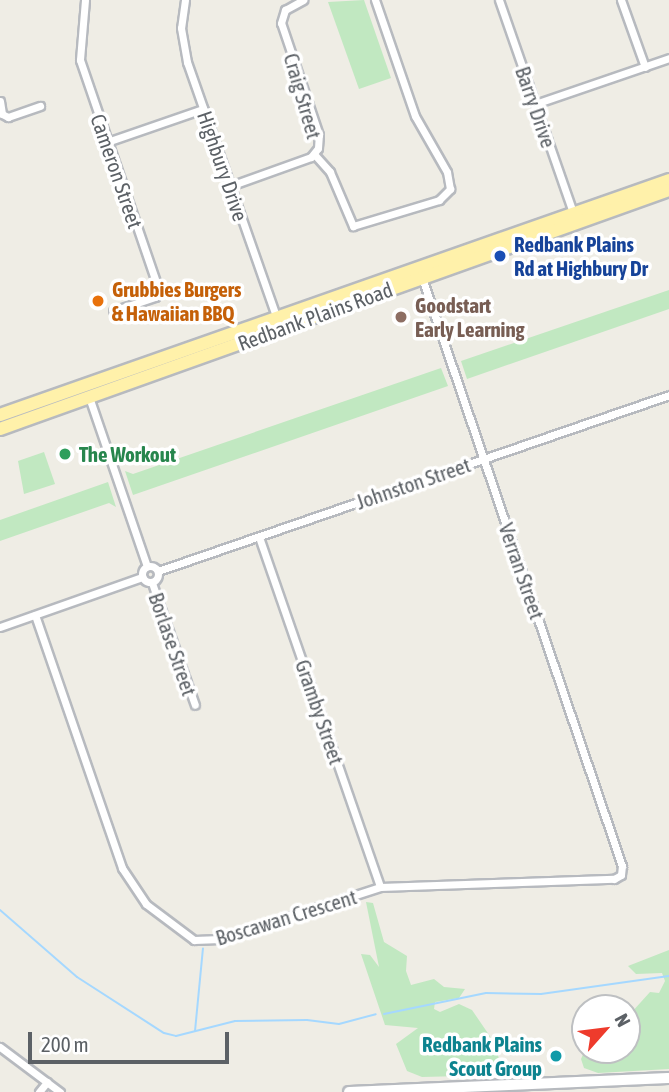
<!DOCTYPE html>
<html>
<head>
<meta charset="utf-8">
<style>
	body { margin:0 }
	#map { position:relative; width:669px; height:1092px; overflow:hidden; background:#efede5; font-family:"Asap Condensed",sans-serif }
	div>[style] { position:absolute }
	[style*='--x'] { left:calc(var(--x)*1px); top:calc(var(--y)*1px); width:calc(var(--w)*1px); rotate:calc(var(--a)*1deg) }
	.green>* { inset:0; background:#c1e8c1 }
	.stream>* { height:2px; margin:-1px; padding:0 1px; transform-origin:1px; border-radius:1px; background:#a5d8ff }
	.roads { filter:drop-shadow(2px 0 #b7babf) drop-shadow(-2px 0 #b7babf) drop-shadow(0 2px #b7babf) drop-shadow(0 -2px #b7babf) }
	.minor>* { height:7px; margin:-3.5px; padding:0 3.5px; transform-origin:3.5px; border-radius:3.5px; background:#fff }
	.minor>.ring { margin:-3.5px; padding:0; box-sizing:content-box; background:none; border:7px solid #fff; border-radius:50% }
	.tertiary>* { height:10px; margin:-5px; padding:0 5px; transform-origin:5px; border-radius:5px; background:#fff }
	.primary>* { height:12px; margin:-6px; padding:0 6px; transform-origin:6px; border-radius:6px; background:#fff1aa }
	.dots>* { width:19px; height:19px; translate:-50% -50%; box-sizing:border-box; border:4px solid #fff; border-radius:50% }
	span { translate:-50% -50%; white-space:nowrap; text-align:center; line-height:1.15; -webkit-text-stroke:7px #fff; paint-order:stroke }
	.street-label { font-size:21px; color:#5c6166 }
	.transit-label { font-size:21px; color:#164399; font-weight:700 }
	.left { translate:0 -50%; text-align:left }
	.food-label { font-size:21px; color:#c56008; font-weight:700 }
	.education-label { font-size:21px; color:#785e54; font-weight:700 }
	.leisure-label { font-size:21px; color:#27864d; font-weight:700 }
	.culture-label { font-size:21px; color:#0d838f; font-weight:700 }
	.right { translate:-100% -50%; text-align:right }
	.north { position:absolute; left:571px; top:994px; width:70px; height:70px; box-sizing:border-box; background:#fff; border:2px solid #bec0c2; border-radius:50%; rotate:62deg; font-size:19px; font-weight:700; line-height:28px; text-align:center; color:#5c6166 }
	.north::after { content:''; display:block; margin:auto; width:24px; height:32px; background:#ee3b2c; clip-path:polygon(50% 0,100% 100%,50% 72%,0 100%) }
	.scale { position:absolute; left:28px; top:1032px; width:201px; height:32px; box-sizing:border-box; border:4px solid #5c6166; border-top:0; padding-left:9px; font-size:21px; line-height:24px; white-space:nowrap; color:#5c6166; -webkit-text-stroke:5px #fff; paint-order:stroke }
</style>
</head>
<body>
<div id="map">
	<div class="green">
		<i style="clip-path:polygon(364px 0,391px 78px,359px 89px,328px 2px)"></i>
		<i style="clip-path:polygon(669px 290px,669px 309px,467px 379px,461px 361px)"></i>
		<i style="clip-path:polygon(441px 368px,448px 386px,133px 495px,125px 471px,133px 474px)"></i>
		<i style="clip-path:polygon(44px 452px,55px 484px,24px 494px,18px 461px)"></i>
		<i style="clip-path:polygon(108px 482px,116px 507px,109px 503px,0 541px,0 520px)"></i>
		<i style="clip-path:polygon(366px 902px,373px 903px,384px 942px,407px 956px,406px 971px,411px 985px,434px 979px,444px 987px,465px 989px,459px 998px,435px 1002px,434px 1009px,440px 1012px,459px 1004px,472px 1010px,496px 1045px,502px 1075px,422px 1077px,407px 1071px,396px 1044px,418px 1028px,385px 1025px,361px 954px,370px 955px,379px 967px)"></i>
		<i style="clip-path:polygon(669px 950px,669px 1069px,598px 1073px,584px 1068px,581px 1059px,585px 1050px,627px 1050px,627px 1012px,631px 1013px,650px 992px,659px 993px,665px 981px,662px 973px,636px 974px,628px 966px)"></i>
	</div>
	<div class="stream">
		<i style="--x:0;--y:910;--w:102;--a:41"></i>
		<i style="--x:77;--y:977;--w:103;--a:32.8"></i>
		<i style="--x:164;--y:1033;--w:12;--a:14"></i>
		<i style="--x:176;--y:1036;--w:61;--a:-14.3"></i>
		<i style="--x:235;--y:1021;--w:72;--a:-0.8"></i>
		<i style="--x:307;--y:1020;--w:32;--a:7"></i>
		<i style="--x:339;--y:1024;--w:38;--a:-15"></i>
		<i style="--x:384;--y:1014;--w:104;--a:-11.6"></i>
		<i style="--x:486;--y:993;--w:55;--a:1"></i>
		<i style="--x:541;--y:994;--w:129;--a:-8"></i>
		<i style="--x:195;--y:1031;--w:83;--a:-84.5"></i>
	</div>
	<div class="roads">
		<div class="minor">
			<i style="--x:85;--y:0;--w:60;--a:94.8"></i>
			<i style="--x:80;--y:60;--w:241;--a:71.1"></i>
			<i style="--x:158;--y:288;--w:9;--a:108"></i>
			<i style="--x:155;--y:297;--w:44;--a:161.6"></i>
			<i style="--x:185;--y:0;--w:28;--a:98"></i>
			<i style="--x:181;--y:28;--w:35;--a:80"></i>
			<i style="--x:187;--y:62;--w:272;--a:70.7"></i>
			<i style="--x:499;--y:0;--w:225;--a:70.8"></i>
			<i style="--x:621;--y:0;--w:71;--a:70.3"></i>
			<i style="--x:0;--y:101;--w:13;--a:81"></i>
			<i style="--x:535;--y:104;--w:142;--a:-18.9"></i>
			<i style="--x:2;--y:114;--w:7;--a:27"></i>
			<i style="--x:8;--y:117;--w:34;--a:-19"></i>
			<i style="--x:107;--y:142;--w:102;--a:-19"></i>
			<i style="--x:314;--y:154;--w:24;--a:48"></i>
			<i style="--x:330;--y:172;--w:59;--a:66.9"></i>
			<i style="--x:353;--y:226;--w:90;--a:-16.8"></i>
			<i style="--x:439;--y:200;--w:16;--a:-45"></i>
			<i style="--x:450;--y:189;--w:17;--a:-100"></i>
			<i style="--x:447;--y:172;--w:64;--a:-119.7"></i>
			<i style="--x:415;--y:116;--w:123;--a:-109"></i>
			<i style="--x:230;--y:186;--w:86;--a:-19.7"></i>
			<i style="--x:311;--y:157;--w:11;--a:-52"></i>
			<i style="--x:318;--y:148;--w:13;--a:-86"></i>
			<i style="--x:319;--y:135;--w:118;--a:-108.7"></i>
			<i style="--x:281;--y:23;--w:14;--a:-73"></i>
			<i style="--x:285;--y:10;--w:21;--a:-29"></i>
			<i style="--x:89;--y:397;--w:179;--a:71.1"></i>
			<i style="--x:259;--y:537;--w:370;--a:70.9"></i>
			<i class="ring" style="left:142px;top:566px;width:9px;height:9px"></i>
			<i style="--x:158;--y:571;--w:540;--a:-19"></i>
			<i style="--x:152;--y:583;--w:129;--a:70.6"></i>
			<i style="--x:35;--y:615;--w:268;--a:71"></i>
			<i style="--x:122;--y:868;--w:43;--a:56.3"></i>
			<i style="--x:146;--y:904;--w:60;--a:36.9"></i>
			<i style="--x:194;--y:940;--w:26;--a:-2"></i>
			<i style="--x:220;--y:939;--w:168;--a:-18"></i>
			<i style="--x:380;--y:887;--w:234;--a:-2"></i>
			<i style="--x:614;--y:879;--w:8;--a:-30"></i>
			<i style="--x:621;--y:875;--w:9;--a:-84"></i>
			<i style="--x:622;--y:866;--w:624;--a:-108.78"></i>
			<i style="--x:0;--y:627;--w:151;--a:-19.4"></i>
			<i style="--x:0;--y:1047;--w:75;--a:36.9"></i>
			<i style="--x:39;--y:1092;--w:13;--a:-51"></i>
		</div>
		<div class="tertiary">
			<i style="--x:349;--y:1092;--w:320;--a:-2.5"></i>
		</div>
		<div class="primary">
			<i style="--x:0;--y:415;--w:709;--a:-19.35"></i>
			<i style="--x:0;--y:429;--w:710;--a:-19.66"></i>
		</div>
	</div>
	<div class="dots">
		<i style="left:500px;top:256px;background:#1a4fb4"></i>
		<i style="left:98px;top:301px;background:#e8710a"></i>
		<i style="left:401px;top:317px;background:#8d6e63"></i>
		<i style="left:65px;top:454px;background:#2e9e5b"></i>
		<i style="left:556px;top:1056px;background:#0f9aa8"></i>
	</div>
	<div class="street-label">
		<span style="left:303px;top:96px;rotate:74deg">Craig Street</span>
		<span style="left:536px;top:107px;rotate:71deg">Barry Drive</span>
		<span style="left:223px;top:166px;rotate:71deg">Highbury Drive</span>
		<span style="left:117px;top:171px;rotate:71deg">Cameron Street</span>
		<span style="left:315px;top:316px;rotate:-20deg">Redbank Plains Road</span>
		<span style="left:413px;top:483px;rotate:-19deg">Johnston Street</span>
		<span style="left:522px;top:571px;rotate:71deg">Verran Street</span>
		<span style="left:173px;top:644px;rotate:71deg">Borlase Street</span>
		<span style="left:320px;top:712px;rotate:71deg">Gramby Street</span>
		<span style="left:286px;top:917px;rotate:-17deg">Boscawan Crescent</span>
	</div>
	<div class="transit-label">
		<span class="left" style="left:514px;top:256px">Redbank Plains<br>Rd at Highbury Dr</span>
	</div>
	<div class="food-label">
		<span class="left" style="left:112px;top:301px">Grubbies Burgers<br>&amp; Hawaiian BBQ</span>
	</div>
	<div class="education-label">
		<span class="left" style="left:415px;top:317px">Goodstart<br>Early Learning</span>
	</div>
	<div class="leisure-label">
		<span class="left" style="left:79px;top:454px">The Workout</span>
	</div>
	<div class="culture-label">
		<span class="right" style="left:542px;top:1056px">Redbank Plains<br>Scout Group</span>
	</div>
	<div class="north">N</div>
	<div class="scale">200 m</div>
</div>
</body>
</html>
